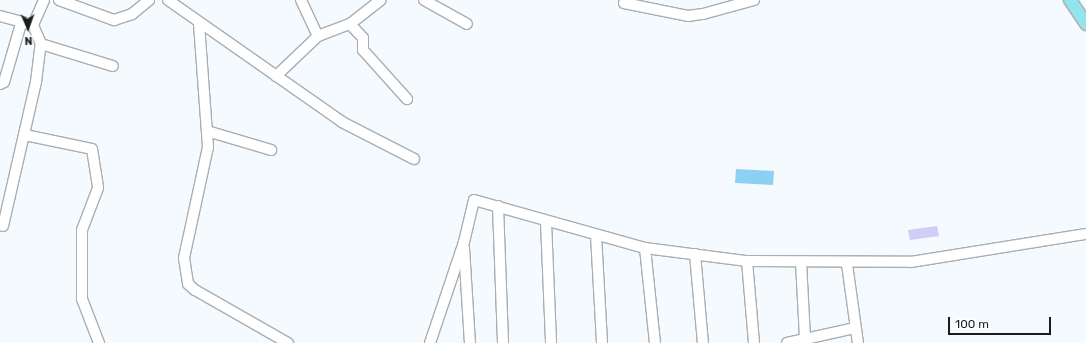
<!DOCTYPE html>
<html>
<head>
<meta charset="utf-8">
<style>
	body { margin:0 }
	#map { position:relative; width:1086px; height:343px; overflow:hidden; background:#f5fafe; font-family:Rubik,sans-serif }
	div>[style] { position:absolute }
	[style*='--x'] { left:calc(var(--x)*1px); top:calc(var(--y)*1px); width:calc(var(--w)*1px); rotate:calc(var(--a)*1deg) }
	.green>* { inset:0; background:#8dd0f4 }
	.water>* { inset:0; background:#d3ccf7 }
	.roads { filter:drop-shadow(1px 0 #a9aeb2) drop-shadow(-1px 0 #a9aeb2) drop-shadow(0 1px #a9aeb2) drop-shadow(0 -1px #a9aeb2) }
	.minor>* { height:10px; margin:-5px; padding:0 5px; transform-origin:5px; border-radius:5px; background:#fff }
	.major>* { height:12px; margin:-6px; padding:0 6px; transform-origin:6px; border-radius:6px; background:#94e5eb }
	span { translate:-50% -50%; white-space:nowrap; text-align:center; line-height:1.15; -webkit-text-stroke:3px #fff; paint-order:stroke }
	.north { position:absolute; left:8px; top:8px; width:40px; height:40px; -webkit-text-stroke:3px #fff; paint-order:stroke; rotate:178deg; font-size:11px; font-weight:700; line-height:16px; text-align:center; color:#1a1d1e }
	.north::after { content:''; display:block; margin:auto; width:14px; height:18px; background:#1a1d1e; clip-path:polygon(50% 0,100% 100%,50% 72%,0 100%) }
	.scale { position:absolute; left:948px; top:317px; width:103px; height:18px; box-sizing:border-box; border:2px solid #1a1d1e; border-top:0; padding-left:5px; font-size:12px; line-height:14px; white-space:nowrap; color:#1a1d1e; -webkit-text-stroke:3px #fff; paint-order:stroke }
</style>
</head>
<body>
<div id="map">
	<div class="green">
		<i style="clip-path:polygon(736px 169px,774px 171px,773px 185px,735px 183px)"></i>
	</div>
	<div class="water">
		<i style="clip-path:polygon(937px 226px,939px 236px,910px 240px,908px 230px)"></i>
	</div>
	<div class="roads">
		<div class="minor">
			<i style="--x:59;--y:0;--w:59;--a:20"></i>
			<i style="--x:114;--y:20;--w:19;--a:-18"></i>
			<i style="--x:132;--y:14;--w:22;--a:-39"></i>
			<i style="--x:168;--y:0;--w:213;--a:35"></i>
			<i style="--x:342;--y:122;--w:81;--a:27.2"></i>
			<i style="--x:301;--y:0;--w:40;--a:65"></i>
			<i style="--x:424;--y:0;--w:49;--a:29.2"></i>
			<i style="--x:624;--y:3;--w:65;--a:11.5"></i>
			<i style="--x:688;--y:16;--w:15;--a:-8"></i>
			<i style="--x:703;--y:14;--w:53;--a:-15.4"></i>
			<i style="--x:0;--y:16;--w:34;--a:15"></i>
			<i style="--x:33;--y:25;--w:27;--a:-66"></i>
			<i style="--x:199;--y:24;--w:123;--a:85.8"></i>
			<i style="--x:208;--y:147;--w:114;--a:102.2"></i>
			<i style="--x:184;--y:258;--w:26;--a:81"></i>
			<i style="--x:188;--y:284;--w:9;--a:41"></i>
			<i style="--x:195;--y:290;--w:107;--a:29.7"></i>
			<i style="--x:350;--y:24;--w:19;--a:47"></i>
			<i style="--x:363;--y:38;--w:12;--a:90"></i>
			<i style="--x:363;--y:50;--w:66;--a:48.1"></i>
			<i style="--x:41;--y:44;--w:75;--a:17"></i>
			<i style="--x:276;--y:76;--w:58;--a:-43.6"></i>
			<i style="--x:318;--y:36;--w:34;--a:-21"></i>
			<i style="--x:350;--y:24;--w:39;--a:-38"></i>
			<i style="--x:0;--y:84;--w:4;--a:-27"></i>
			<i style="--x:4;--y:82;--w:60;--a:-73.7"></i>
			<i style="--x:207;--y:131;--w:67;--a:16.5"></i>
			<i style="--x:25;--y:135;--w:68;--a:11.8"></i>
			<i style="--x:92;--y:149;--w:39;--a:81"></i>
			<i style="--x:98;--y:188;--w:45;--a:110.9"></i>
			<i style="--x:82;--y:230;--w:69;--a:90"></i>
			<i style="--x:82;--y:299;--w:47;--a:68.9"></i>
			<i style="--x:498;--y:206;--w:137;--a:87.9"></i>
			<i style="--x:546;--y:222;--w:121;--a:87.6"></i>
			<i style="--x:3;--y:226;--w:148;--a:-77.1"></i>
			<i style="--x:36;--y:82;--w:38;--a:-83"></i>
			<i style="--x:41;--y:44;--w:21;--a:-113"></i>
			<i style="--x:596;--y:235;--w:108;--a:86.8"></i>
			<i style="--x:464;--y:248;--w:95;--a:86.4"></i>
			<i style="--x:645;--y:248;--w:96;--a:84"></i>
			<i style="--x:695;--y:254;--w:89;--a:84.9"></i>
			<i style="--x:747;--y:261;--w:82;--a:85.1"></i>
			<i style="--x:801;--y:262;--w:77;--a:87"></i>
			<i style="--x:847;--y:264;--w:80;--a:82.1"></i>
			<i style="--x:430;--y:343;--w:107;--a:-71.4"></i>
			<i style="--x:464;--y:242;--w:43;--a:-76.6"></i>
			<i style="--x:474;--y:200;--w:178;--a:15.7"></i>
			<i style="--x:645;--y:248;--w:103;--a:7.3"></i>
			<i style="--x:747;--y:261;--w:164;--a:0.3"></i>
			<i style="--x:911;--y:262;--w:177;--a:-9.1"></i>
			<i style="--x:787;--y:343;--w:70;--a:-12.4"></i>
		</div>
		<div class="major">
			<i style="--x:1070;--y:0;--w:29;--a:56"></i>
		</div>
	</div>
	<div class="north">N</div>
	<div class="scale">100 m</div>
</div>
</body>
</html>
